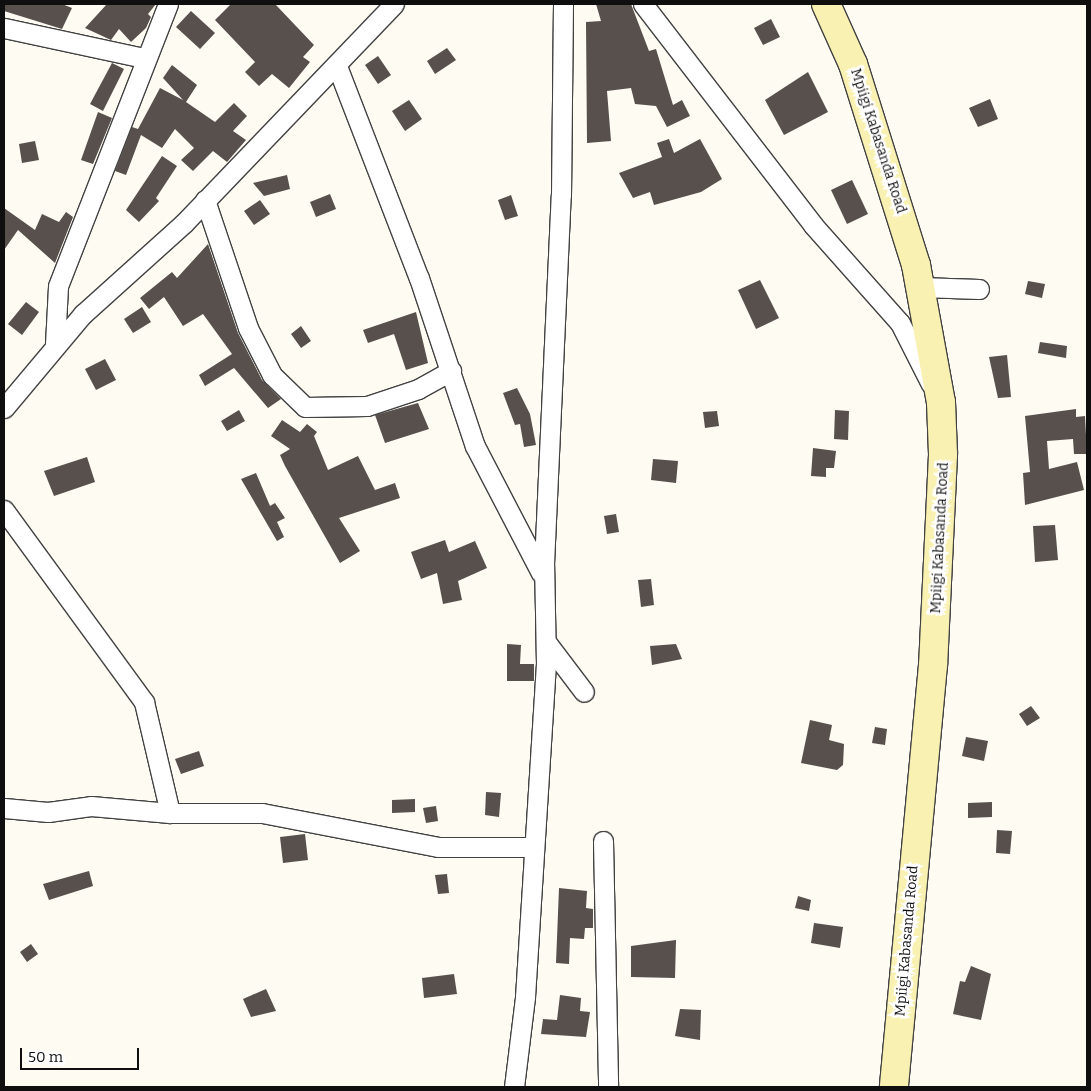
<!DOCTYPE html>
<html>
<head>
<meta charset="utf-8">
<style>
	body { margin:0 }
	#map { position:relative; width:1091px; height:1091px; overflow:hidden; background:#fefbf2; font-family:Bitter,serif }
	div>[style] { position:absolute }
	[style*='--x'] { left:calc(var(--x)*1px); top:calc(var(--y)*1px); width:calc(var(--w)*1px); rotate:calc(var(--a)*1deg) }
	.building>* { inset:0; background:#57504c }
	.roads { filter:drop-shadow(1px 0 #424242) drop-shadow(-1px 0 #424242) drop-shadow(0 1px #424242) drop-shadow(0 -1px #424242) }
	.street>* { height:19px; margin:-9.5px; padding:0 9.5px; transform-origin:9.5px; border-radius:9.5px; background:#fff }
	.secondary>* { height:28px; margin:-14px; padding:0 14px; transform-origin:14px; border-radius:14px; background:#f9f1b2 }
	span { translate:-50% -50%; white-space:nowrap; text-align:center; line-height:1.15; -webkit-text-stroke:5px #fff; paint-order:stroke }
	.street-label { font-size:14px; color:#0f0f0f }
	.frame { position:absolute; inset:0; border:5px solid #0f0f0f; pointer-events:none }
	.scale { position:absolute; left:20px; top:1048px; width:119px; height:22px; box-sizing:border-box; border:2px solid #0f0f0f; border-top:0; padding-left:6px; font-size:15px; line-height:18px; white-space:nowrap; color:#0f0f0f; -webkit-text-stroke:4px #fff; paint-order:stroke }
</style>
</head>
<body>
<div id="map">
	<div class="building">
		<i style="clip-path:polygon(4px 4px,62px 4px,72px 8px,62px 29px,4px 11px)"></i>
		<i style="clip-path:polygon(107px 4px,156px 4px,148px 14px,151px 17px,146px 28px,131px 42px,119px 29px,111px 40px,85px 28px)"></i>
		<i style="clip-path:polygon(231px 4px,275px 4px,314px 45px,303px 57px,310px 62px,289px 88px,272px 74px,259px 86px,245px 72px,255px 62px,215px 20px)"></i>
		<i style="clip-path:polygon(596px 4px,631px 4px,649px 51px,656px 49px,673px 105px,682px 100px,690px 116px,667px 127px,656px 106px,635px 104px,631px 88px,607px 91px,611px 141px,587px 143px,586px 22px,601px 21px)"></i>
		<i style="clip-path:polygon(191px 11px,215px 33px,200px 49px,176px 27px)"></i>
		<i style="clip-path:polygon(771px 19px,780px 37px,763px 45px,754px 28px)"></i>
		<i style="clip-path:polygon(447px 48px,456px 60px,435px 74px,427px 61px)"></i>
		<i style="clip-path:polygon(378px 56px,391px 75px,378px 84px,365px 65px)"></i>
		<i style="clip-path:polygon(112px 63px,124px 69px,103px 111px,90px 104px)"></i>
		<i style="clip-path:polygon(172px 65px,197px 85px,186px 102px,215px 122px,234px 103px,247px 116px,233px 131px,246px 140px,227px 162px,213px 151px,193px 171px,181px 160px,194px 148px,175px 129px,162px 148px,141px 135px,126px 175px,115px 171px,132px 127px,138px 129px,160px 88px,183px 100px,163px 78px)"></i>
		<i style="clip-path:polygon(808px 72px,828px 112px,784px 135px,765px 100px)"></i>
		<i style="clip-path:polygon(990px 99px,998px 119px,978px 127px,969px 108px)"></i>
		<i style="clip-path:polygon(409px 100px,422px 119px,405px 131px,392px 111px)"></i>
		<i style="clip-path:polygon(98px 112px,112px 118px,93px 164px,81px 160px)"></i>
		<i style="clip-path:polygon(669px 139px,674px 153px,700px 139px,722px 179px,701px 192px,654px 205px,650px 192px,633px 198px,619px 173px,662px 157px,657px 143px)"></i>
		<i style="clip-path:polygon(35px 141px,39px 160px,22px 163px,19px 144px)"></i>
		<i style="clip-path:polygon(162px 156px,177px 166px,156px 198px,159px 201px,139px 222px,126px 210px)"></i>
		<i style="clip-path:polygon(287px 175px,290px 189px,264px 196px,253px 183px)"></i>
		<i style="clip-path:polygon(852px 180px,868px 214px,847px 224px,831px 190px)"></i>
		<i style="clip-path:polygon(330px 194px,336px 209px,316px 217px,310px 202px)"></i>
		<i style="clip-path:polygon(511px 195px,518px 216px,505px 220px,498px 200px)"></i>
		<i style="clip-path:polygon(260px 200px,270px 214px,254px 225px,244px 211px)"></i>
		<i style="clip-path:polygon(4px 208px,35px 230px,42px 214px,59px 222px,66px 212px,73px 217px,55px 263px,18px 230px,4px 250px)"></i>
		<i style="clip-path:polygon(208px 244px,238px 333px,262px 380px,281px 399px,268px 408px,234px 368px,205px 386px,199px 375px,232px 354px,203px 314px,183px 326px,164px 297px,149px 309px,140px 298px,172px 272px,177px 278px)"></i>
		<i style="clip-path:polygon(760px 280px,779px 318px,756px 329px,738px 290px)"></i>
		<i style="clip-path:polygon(1028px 281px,1045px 284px,1042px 298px,1025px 294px)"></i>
		<i style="clip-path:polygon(26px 302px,39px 312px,22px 335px,8px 324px)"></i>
		<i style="clip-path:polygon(142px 307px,151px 322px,133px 333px,124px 319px)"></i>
		<i style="clip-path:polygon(416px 312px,428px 363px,406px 370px,394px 334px,368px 343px,363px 330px)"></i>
		<i style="clip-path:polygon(301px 326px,311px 341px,301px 348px,291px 334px)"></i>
		<i style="clip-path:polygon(1040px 342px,1067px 346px,1066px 358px,1038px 353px)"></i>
		<i style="clip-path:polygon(1007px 355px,1011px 397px,998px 398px,989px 357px)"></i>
		<i style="clip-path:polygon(105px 359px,116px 380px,96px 390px,85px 369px)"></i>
		<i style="clip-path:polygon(517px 388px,530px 414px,536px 445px,524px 447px,520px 424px,515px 425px,503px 393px)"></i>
		<i style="clip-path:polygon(418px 403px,429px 429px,385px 443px,375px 415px)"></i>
		<i style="clip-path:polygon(1076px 409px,1076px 417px,1085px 416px,1087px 454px,1074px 454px,1073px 439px,1047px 441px,1049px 469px,1077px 462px,1084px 490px,1025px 505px,1023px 473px,1030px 472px,1025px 416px)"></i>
		<i style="clip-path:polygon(239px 410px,245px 421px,227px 431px,221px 421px)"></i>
		<i style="clip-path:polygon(835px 410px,849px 411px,848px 440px,834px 439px)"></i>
		<i style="clip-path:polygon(717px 411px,719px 426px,705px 428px,703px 412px)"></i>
		<i style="clip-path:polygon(282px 420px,300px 432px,307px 424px,317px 432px,314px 436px,328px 470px,358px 456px,375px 490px,395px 483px,400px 498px,339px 518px,360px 551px,340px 563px,285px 466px,280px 455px,290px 449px,271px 436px)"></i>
		<i style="clip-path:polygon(813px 448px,836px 451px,834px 468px,826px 468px,826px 477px,811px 476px)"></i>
		<i style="clip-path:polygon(87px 457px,95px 482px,54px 496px,44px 471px)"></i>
		<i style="clip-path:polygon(653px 459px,678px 461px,676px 483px,651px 480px)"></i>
		<i style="clip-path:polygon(256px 473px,270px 506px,275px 503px,285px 518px,277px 522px,284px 537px,277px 541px,241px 479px)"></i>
		<i style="clip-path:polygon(616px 514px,619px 532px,607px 534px,604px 516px)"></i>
		<i style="clip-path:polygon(1055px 525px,1058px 560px,1035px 562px,1033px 526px)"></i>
		<i style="clip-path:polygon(445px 540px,449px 552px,475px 541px,487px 568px,458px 581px,462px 600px,443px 604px,437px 573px,421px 579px,411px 552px)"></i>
		<i style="clip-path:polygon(651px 579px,654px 605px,641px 607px,638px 580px)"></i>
		<i style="clip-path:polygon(507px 644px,521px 645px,520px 664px,534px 664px,534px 681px,507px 681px)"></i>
		<i style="clip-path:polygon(676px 644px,682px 659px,652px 665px,650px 646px)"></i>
		<i style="clip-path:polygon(1031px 706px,1040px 718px,1027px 726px,1019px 714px)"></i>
		<i style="clip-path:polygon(810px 720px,832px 725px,829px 740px,844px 744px,843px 765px,837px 770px,801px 763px)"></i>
		<i style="clip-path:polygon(875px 727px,887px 729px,885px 745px,872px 743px)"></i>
		<i style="clip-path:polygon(966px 737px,988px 741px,984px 761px,962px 756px)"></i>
		<i style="clip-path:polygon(199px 751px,204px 766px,181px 774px,175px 759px)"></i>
		<i style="clip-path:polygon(486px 792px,501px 793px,499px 817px,485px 815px)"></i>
		<i style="clip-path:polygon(415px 799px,415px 812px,392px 813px,392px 800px)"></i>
		<i style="clip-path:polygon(992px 802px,992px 817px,968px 818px,968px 803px)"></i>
		<i style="clip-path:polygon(436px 806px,438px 821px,426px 823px,423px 808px)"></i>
		<i style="clip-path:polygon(997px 830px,1012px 831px,1010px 854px,996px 853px)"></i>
		<i style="clip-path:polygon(305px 834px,308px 860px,283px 863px,280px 837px)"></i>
		<i style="clip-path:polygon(89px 871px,93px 886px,49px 900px,43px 884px)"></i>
		<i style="clip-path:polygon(447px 874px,449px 893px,438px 894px,435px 875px)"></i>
		<i style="clip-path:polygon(559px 888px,587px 891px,586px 908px,593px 909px,593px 928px,585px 928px,584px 939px,570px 938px,569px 964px,556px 963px)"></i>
		<i style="clip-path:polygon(798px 896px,811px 900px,809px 911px,795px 908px)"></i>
		<i style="clip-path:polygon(814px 923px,843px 927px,840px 948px,811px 943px)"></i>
		<i style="clip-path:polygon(676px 940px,675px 978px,631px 977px,631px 946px)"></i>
		<i style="clip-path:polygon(31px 944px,38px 954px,27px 962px,20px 952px)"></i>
		<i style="clip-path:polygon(971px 966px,991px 974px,981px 1020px,953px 1014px,960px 981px,965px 982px)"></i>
		<i style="clip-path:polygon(454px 974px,457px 994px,424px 998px,422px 978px)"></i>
		<i style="clip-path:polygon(266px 989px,276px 1011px,251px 1017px,243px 999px)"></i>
		<i style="clip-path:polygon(560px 995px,581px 998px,580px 1011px,590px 1012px,586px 1037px,541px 1034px,543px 1019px,557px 1020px)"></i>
		<i style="clip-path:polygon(680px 1009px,701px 1010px,700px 1040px,675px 1036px)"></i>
	</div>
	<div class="roads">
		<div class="street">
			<i style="--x:643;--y:4;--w:279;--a:52.4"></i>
			<i style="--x:813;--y:225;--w:131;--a:48.4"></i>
			<i style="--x:900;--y:323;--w:68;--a:63.1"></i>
			<i style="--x:4;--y:28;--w:143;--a:12.1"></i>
			<i style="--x:337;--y:66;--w:227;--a:68.9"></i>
			<i style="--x:419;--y:278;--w:177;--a:71.6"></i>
			<i style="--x:475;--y:446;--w:143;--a:62.5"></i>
			<i style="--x:205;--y:200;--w:135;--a:71.4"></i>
			<i style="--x:248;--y:328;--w:53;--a:62.9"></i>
			<i style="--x:272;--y:375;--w:46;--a:44.1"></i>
			<i style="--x:305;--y:407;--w:62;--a:-0.9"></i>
			<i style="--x:367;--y:406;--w:54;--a:-18.4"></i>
			<i style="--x:418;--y:389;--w:38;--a:-29"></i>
			<i style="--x:920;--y:287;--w:59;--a:1.9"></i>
			<i style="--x:55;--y:344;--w:58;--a:-87"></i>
			<i style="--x:58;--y:286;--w:303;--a:-68.7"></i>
			<i style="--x:4;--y:408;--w:123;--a:-50"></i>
			<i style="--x:83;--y:314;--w:136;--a:-42"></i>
			<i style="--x:184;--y:223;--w:303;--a:-46.2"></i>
			<i style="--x:4;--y:510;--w:238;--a:53.9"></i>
			<i style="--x:144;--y:702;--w:114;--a:76.8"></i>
			<i style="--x:547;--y:643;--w:61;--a:52.9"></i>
			<i style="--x:4;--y:808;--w:44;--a:5.2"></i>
			<i style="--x:48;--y:812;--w:43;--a:-7.9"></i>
			<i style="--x:91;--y:806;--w:79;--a:5.1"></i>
			<i style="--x:170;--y:813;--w:92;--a:0"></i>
			<i style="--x:262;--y:813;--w:179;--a:10.9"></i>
			<i style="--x:438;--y:847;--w:95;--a:0"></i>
			<i style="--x:603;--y:841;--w:246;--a:88.8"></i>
			<i style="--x:514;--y:1087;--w:91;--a:-83"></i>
			<i style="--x:525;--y:997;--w:334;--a:-86.4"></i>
			<i style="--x:546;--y:664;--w:100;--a:-91.1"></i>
			<i style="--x:544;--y:564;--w:369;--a:-87.4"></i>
			<i style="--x:561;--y:195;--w:191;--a:-89.4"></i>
		</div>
		<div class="secondary">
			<i style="--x:826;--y:4;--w:66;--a:65.8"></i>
			<i style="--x:853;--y:64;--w:211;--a:72.6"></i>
			<i style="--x:916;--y:265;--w:139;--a:79.7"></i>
			<i style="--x:941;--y:402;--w:53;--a:87.8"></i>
			<i style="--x:943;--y:455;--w:210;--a:92.7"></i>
			<i style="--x:933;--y:665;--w:424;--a:95.3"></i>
		</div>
	</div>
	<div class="street-label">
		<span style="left:878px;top:141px;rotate:72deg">Mpiigi Kabasanda Road</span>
		<span style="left:940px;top:538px;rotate:-87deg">Mpiigi Kabasanda Road</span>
		<span style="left:907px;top:941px;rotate:-85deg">Mpiigi Kabasanda Road</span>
	</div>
	<div class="frame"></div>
	<div class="scale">50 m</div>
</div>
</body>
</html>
